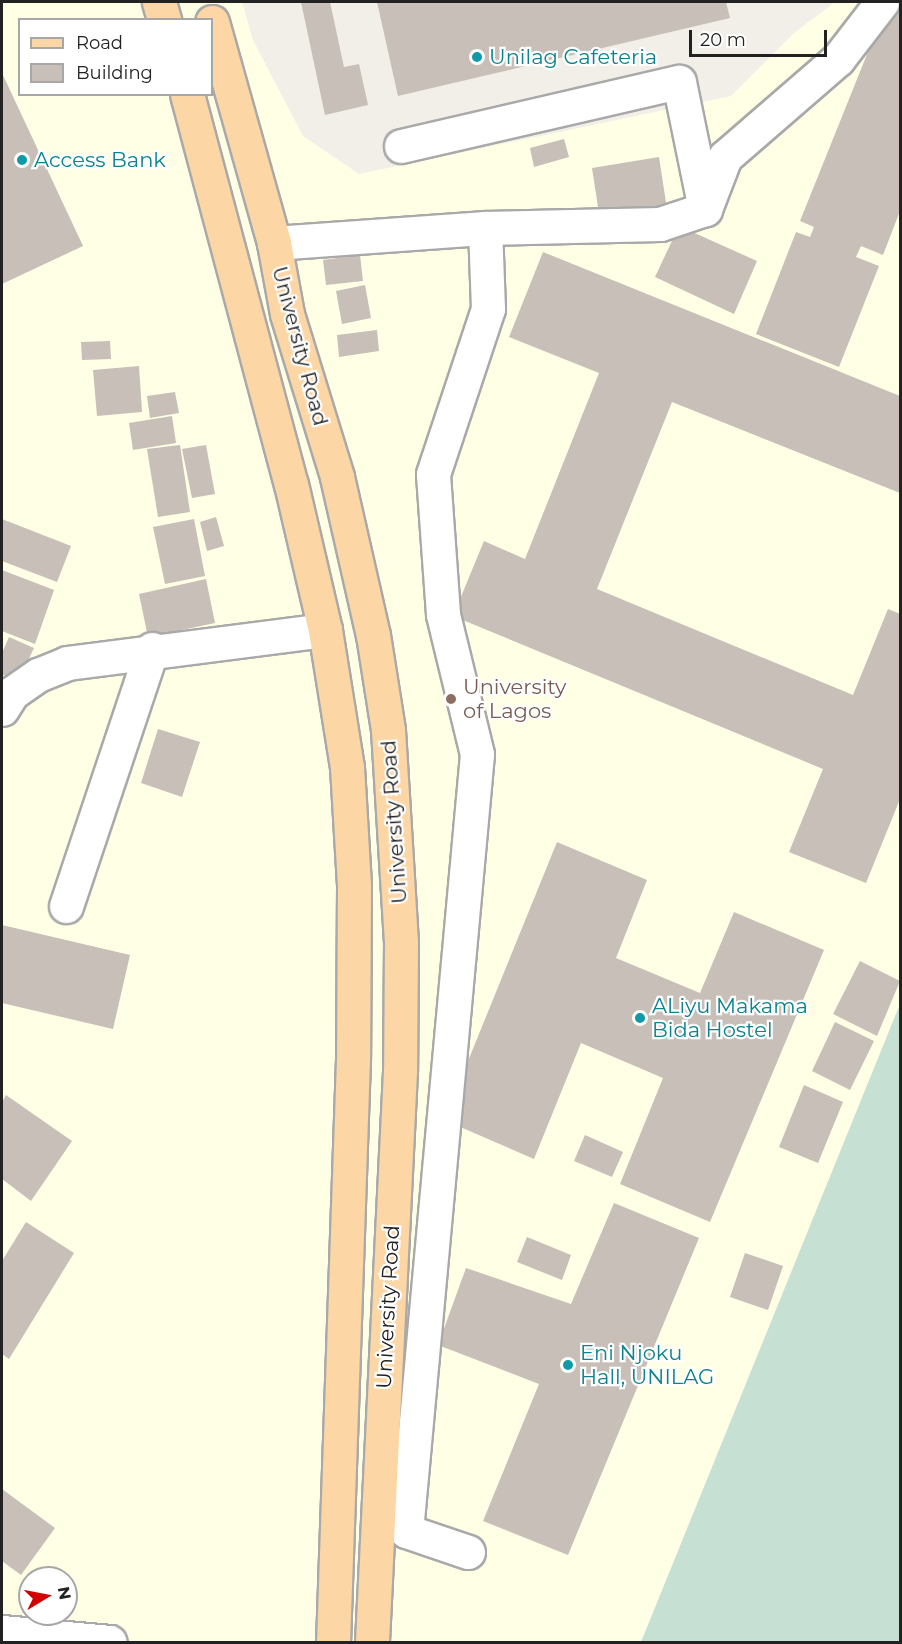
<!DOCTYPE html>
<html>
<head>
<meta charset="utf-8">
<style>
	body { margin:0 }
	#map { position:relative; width:902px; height:1644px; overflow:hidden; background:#f2efe9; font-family:Montserrat,sans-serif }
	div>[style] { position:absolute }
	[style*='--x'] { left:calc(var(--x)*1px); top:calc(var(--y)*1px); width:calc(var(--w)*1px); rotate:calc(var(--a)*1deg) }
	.education>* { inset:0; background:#ffffe5 }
	.wetland>* { inset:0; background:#c6e0d4 }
	.building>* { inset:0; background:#c7bfb8 }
	.roads { filter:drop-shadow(2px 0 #a9a9a9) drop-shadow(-2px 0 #a9a9a9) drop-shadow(0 2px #a9a9a9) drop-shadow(0 -2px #a9a9a9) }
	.minor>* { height:33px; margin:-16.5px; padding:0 16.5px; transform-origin:16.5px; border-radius:16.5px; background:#fff }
	.major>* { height:33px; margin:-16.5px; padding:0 16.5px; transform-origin:16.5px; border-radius:16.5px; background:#fcd6a4 }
	.dots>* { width:16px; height:16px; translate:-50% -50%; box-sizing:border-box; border:3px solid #fff; border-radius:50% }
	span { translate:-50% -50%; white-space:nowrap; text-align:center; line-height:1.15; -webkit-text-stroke:4.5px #fff; paint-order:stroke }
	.culture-label { font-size:21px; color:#0d838f }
	.left { translate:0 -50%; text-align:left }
	.street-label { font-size:21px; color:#222 }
	.education-label { font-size:21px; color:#785e54 }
	.frame { position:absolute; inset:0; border:3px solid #222; pointer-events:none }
	.legend { position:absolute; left:18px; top:18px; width:195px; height:78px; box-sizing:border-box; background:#fff; border:2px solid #a7a7a7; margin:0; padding:8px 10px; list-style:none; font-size:18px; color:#222 }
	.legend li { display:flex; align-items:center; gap:12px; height:30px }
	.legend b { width:30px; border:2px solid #a7a7a7 }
	.north { position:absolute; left:18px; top:1566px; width:60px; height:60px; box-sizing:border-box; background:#fff; border:2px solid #a7a7a7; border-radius:50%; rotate:80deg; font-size:16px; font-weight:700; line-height:24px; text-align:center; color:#222 }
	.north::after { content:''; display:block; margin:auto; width:21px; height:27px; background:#d40000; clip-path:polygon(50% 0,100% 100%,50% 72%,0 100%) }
	.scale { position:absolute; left:689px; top:30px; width:138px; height:27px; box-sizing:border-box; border:3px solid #222; border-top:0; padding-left:8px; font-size:18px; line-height:21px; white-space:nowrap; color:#222; -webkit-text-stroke:4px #fff; paint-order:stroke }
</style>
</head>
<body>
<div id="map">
	<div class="education">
		<i style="clip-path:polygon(evenodd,2px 2px,242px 2px,253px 40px,303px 136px,359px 174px,731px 96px,794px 33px,835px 2px,900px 2px,900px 1224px,765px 1642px,2px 1642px,2px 2px,20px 20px,212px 20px,212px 94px,20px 94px,20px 20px,2px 2px,30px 1578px,66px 1578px,66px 1614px,30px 1614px,30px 1578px)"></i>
	</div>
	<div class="wetland">
		<i style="clip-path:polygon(900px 1004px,900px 1642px,641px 1642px)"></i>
	</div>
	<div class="building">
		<i style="clip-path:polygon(301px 2px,330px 2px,344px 67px,359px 64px,368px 105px,325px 115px)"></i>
		<i style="clip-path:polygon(377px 2px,726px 2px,730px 18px,398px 96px)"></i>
		<i style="clip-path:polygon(888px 2px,900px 2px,900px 211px,883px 255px,861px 246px,856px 257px,879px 266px,839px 367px,756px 334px,796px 232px,810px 237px,814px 227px,800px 221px)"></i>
		<i style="clip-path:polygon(2px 73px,83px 246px,2px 284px)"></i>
		<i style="clip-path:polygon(564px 139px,569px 157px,534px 167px,530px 148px)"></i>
		<i style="clip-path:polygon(659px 157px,667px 209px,600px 220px,592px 168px)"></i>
		<i style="clip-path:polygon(679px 226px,757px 261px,734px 314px,655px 277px)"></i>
		<i style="clip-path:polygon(543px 252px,900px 396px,900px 493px,672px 402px,597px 589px,853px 695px,888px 609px,900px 614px,900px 799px,866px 883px,789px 852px,823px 769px,453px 616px,484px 541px,525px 559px,599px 373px,509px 337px)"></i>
		<i style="clip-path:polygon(360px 255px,363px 281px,326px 285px,323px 260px)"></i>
		<i style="clip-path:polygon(365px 285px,371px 318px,342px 324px,336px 291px)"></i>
		<i style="clip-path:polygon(377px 330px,379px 351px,339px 357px,337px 335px)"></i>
		<i style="clip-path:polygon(110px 341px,111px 359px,82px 360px,81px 342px)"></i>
		<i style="clip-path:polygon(139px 366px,142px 412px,97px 416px,93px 370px)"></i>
		<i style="clip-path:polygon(175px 392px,179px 413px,150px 418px,147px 396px)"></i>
		<i style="clip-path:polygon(172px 416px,176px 443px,133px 450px,129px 423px)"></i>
		<i style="clip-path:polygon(180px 445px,190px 512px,158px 517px,147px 449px)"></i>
		<i style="clip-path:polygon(206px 445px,215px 494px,192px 498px,182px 449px)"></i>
		<i style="clip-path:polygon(216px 517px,224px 546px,207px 551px,200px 522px)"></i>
		<i style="clip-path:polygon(2px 519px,71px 546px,57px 582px,2px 561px)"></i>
		<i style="clip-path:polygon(194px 519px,205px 576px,165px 584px,153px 527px)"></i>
		<i style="clip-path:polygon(2px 570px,54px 590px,35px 644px,2px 631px)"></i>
		<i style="clip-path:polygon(206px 579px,215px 623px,148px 637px,139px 594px)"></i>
		<i style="clip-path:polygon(9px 637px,34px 648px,18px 682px,2px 674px,2px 653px)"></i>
		<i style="clip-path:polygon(158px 729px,200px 742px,182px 797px,141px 783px)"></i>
		<i style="clip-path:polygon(557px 842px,647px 880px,616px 958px,700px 993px,734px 912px,824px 950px,710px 1222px,620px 1184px,663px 1078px,581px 1043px,534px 1159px,444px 1120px)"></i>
		<i style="clip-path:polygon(2px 925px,130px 955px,113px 1029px,2px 1003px)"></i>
		<i style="clip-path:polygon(860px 961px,900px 981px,877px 1036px,833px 1014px)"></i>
		<i style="clip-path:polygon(835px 1022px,874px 1041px,850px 1090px,812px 1071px)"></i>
		<i style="clip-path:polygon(804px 1085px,843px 1102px,818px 1163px,779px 1147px)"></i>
		<i style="clip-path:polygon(6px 1095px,72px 1141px,31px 1201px,2px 1179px,2px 1102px)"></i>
		<i style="clip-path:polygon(585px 1135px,623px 1152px,612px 1177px,574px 1161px)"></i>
		<i style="clip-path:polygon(614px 1203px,699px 1238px,568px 1555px,483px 1521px,539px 1384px,438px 1345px,466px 1268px,571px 1304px)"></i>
		<i style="clip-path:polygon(26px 1222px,74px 1253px,9px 1359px,2px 1354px,2px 1261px)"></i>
		<i style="clip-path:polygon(527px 1237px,571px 1255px,562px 1280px,517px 1262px)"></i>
		<i style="clip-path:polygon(745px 1253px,783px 1266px,768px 1310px,730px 1297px)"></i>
		<i style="clip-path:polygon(2px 1489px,55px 1528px,21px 1575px,2px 1561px)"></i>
	</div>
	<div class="roads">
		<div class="minor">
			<i style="--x:401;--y:146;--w:285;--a:-13"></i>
			<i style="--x:679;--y:82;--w:130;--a:78.4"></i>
			<i style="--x:274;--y:243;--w:212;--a:-4.1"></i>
			<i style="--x:485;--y:228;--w:175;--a:-1.3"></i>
			<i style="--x:660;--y:224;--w:47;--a:-18.4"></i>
			<i style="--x:705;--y:209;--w:56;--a:-69"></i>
			<i style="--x:725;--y:157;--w:150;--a:-40.9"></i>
			<i style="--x:838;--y:59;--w:72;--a:-52.3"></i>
			<i style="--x:2;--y:709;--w:19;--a:-58"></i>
			<i style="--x:12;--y:693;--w:32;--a:-35"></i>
			<i style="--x:38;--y:675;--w:31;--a:-22"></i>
			<i style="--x:67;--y:663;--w:260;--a:-7.3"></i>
			<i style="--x:66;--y:906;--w:271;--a:-71.5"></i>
			<i style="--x:468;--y:1552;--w:65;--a:-161.3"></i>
			<i style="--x:406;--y:1531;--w:780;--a:-84.78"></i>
			<i style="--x:477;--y:754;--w:144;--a:-103.7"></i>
			<i style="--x:443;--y:614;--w:140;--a:-94.1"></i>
			<i style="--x:433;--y:474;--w:174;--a:-71.6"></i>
			<i style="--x:488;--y:309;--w:81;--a:-92.1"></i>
			<i style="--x:2;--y:1632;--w:108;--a:5.3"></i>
		</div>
		<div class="major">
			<i style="--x:159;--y:2;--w:19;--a:74"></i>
			<i style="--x:212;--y:22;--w:230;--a:74.3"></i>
			<i style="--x:274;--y:243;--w:72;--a:79.6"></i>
			<i style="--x:287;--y:314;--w:170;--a:72.9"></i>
			<i style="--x:337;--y:477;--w:162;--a:77.2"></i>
			<i style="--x:373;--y:635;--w:96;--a:81"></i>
			<i style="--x:388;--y:730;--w:212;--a:86.5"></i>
			<i style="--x:401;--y:942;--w:129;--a:90.4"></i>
			<i style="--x:400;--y:1071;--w:572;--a:92.81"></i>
			<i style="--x:187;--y:94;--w:404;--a:75.1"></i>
			<i style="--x:291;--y:484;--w:150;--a:76.9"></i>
			<i style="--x:325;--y:630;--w:139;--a:80.9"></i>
			<i style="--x:347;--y:767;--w:119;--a:86.6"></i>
			<i style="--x:354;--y:886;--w:173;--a:90.3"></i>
			<i style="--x:353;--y:1059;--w:583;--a:91.96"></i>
		</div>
	</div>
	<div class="dots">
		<i style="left:477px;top:57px;background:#0f9aa8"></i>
		<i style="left:22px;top:160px;background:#0f9aa8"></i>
		<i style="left:451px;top:699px;background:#8d6e63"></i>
		<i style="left:640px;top:1018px;background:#0f9aa8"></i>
		<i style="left:568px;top:1365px;background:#0f9aa8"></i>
	</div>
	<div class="culture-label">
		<span class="left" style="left:489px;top:57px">Unilag Cafeteria</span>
		<span class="left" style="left:34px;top:160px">Access Bank</span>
		<span class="left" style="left:652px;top:1018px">ALiyu Makama<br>Bida Hostel</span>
		<span class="left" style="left:580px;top:1365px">Eni Njoku<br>Hall, UNILAG</span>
	</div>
	<div class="street-label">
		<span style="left:300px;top:346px;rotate:75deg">University Road</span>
		<span style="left:394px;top:822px;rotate:-94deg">University Road</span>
		<span style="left:388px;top:1307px;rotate:-87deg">University Road</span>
	</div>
	<div class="education-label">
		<span class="left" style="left:463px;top:699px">University<br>of Lagos</span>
	</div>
	<div class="frame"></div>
	<ul class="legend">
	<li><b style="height:8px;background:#fcd6a4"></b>Road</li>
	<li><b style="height:16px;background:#c7bfb8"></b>Building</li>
	</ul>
	<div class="north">N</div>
	<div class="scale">20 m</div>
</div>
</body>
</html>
